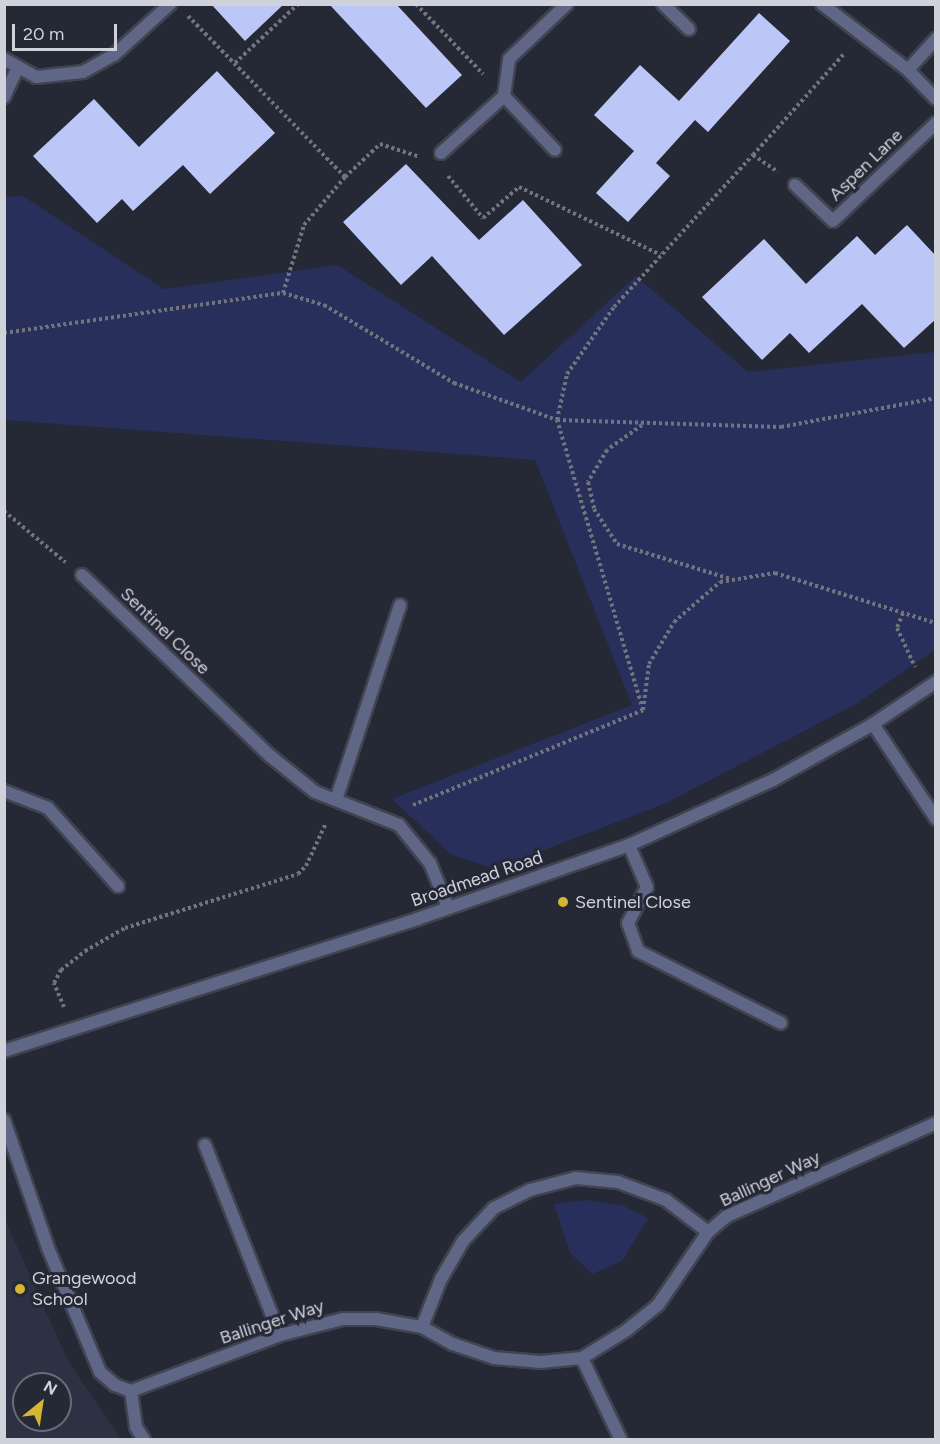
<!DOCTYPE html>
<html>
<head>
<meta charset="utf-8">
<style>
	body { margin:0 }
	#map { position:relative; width:940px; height:1444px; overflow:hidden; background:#252835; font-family:Figtree,sans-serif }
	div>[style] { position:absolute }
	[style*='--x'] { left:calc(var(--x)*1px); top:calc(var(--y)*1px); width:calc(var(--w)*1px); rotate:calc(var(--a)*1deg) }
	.built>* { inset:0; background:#2c3144 }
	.green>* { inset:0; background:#282f5b }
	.building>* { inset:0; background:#bcc7f7 }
	.path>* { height:4px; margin-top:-2px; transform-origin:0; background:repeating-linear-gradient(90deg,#71747f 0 3px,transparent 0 6px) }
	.roads { filter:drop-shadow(2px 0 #404350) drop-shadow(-2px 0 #404350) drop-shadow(0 2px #404350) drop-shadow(0 -2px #404350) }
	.service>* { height:12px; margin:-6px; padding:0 6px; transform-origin:6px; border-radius:6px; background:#5f6686 }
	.minor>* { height:12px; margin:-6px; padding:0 6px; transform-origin:6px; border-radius:6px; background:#5f6686 }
	.dots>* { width:16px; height:16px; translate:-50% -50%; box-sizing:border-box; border:3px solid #252835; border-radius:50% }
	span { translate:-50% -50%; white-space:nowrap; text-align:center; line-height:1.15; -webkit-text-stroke:6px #252835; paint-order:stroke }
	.street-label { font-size:18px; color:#d0d2db }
	.poi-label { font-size:18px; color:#d0d2db }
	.left { translate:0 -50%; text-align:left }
	.frame { position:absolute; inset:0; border:6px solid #d0d2db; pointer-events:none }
	.north { position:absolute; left:12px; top:1372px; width:60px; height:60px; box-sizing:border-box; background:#252835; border:2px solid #696c77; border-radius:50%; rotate:30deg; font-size:16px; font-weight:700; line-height:24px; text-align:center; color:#d0d2db }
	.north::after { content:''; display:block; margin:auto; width:21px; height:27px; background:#d5b534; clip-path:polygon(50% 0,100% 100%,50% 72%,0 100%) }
	.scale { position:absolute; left:12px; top:24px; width:105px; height:27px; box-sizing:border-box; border:3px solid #d0d2db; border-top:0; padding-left:8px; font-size:18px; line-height:21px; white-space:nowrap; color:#d0d2db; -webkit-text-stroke:4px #252835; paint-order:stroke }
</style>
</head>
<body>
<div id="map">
	<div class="built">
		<i style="clip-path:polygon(evenodd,4px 1217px,68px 1361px,121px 1439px,5px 1439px,4px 1217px,24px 1384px,60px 1384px,60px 1420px,24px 1420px,24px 1384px)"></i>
	</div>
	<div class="green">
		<i style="clip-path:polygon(23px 196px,164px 289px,337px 265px,521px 382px,636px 276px,748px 372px,935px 352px,935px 650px,856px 704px,666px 803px,495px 869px,452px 855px,392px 799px,632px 705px,535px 460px,5px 420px,5px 197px)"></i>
		<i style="clip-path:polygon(588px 1200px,622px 1205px,648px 1218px,622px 1261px,592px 1274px,570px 1253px,554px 1204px)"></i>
	</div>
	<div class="building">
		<i style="clip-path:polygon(211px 4px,284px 4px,245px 41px)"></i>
		<i style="clip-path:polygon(329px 4px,396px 4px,462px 75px,426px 108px)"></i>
		<i style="clip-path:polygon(759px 13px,790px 41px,708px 132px,695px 120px,656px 163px,670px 176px,628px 222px,596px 193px,634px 151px,594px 115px,640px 65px,679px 101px)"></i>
		<i style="clip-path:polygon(217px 71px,275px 133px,210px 194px,183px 165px,133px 211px,122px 199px,97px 223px,33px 156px,94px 99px,139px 147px)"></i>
		<i style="clip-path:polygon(406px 164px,479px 240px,523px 200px,582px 265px,504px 335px,432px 256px,401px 285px,343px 222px)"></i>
		<i style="clip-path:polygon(907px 225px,936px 256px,936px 319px,904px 348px,862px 304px,809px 353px,790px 333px,762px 360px,702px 297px,764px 239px,806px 284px,857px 236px,875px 255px)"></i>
	</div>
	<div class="path">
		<i style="--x:416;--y:4;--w:97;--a:46.3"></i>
		<i style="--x:188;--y:16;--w:225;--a:45.7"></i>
		<i style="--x:235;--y:63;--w:86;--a:-43.1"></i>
		<i style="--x:753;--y:155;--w:137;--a:-48"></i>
		<i style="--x:448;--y:176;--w:55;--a:50.2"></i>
		<i style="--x:483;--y:218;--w:48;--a:-40.7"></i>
		<i style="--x:519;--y:187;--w:157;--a:25.6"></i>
		<i style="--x:283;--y:293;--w:71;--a:-72.8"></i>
		<i style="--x:304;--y:225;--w:63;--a:-49.5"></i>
		<i style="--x:345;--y:177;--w:48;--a:-43.3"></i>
		<i style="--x:380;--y:144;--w:40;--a:18"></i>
		<i style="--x:4;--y:333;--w:282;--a:-8.2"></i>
		<i style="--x:283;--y:293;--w:43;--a:16.3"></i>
		<i style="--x:324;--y:305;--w:152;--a:31"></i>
		<i style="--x:454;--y:383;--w:109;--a:19.8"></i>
		<i style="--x:557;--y:420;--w:224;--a:1.8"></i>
		<i style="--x:781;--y:427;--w:158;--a:-10.6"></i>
		<i style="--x:642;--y:425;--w:43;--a:144.5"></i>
		<i style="--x:607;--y:450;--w:37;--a:121"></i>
		<i style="--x:588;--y:482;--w:28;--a:77"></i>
		<i style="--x:594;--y:509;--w:42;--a:56.7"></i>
		<i style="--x:617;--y:544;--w:119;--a:17.1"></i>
		<i style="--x:4;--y:511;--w:80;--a:39.9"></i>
		<i style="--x:903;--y:613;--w:16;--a:112"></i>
		<i style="--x:897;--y:628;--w:43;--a:65.2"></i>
		<i style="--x:643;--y:710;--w:302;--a:-106.5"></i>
		<i style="--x:557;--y:420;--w:47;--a:-77.7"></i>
		<i style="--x:567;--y:374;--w:82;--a:-55"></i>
		<i style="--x:614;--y:307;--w:206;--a:-47.6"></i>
		<i style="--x:753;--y:155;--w:30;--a:34"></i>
		<i style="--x:413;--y:805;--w:249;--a:-22.4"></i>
		<i style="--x:643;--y:710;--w:46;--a:-82.6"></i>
		<i style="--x:649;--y:664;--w:49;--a:-59.2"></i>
		<i style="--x:674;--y:622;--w:61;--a:-41"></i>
		<i style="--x:720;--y:582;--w:56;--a:-9.3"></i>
		<i style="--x:775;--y:573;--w:169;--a:17.3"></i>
		<i style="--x:64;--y:1007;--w:26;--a:-113"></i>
		<i style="--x:54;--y:983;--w:15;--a:-62"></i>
		<i style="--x:61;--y:970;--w:31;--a:-38"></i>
		<i style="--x:85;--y:951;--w:46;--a:-29.9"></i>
		<i style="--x:125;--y:928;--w:181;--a:-17.3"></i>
		<i style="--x:298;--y:874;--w:11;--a:-45"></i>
		<i style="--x:306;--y:866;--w:47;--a:-65.1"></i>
	</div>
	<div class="roads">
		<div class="service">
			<i style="--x:4;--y:97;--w:33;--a:-65"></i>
			<i style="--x:629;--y:845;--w:46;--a:66.8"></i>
			<i style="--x:647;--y:887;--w:41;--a:117.8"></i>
			<i style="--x:628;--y:923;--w:30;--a:70"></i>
			<i style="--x:638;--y:951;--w:160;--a:26.7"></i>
			<i style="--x:205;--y:1145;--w:204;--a:68.5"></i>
			<i style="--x:422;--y:1327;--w:52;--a:-68.4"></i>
			<i style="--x:441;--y:1279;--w:44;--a:-59.9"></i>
			<i style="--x:463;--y:1241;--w:45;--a:-46.8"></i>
			<i style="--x:494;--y:1208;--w:40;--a:-26.6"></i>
			<i style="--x:530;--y:1190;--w:48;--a:-14.6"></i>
			<i style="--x:576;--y:1178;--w:42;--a:5.4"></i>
			<i style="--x:618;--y:1182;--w:51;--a:20.6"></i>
			<i style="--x:666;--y:1200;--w:53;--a:37.3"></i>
		</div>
		<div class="minor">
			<i style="--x:663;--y:4;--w:36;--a:44"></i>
			<i style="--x:822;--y:4;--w:108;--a:37.5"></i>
			<i style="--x:908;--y:70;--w:40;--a:46"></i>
			<i style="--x:4;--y:59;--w:37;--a:29"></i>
			<i style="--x:36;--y:77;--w:47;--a:-6.1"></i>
			<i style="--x:83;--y:72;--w:35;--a:-29"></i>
			<i style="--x:114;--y:55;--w:76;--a:-42.3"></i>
			<i style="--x:908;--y:70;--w:42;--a:-47.9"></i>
			<i style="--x:504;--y:96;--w:74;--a:46.6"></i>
			<i style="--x:441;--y:153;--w:85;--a:-42.1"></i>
			<i style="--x:504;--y:96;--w:37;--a:-82"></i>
			<i style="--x:509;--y:59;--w:80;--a:-43.5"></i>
			<i style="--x:795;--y:185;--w:52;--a:43.5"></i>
			<i style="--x:833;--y:221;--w:142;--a:-43.6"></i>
			<i style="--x:82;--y:575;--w:260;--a:43.9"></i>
			<i style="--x:269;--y:755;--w:59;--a:38.8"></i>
			<i style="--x:315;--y:792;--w:90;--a:21.4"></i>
			<i style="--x:399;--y:825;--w:49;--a:50.8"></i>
			<i style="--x:430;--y:863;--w:48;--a:67.8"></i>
			<i style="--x:873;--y:724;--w:114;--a:56.4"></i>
			<i style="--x:4;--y:791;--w:47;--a:21.1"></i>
			<i style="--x:48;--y:808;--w:105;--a:48.1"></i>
			<i style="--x:336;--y:800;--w:205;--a:-71.8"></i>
			<i style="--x:4;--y:1051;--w:434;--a:-17.7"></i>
			<i style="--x:417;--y:919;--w:225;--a:-19.2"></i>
			<i style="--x:629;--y:845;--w:158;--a:-24.3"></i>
			<i style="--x:773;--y:780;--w:115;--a:-29.2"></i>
			<i style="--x:873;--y:724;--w:76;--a:-33.7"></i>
			<i style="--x:4;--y:1120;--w:135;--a:71"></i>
			<i style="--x:48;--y:1248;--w:134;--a:67.2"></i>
			<i style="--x:100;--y:1372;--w:20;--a:41"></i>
			<i style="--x:115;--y:1385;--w:17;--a:21"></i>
			<i style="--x:131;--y:1391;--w:159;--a:-20.6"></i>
			<i style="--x:280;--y:1335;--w:65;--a:-14.3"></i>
			<i style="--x:343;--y:1319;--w:33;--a:0"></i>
			<i style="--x:376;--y:1319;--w:47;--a:9.9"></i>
			<i style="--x:422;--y:1327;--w:35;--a:29"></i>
			<i style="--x:453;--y:1344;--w:43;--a:18.9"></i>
			<i style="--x:494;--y:1358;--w:47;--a:4.9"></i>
			<i style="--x:541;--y:1362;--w:41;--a:-5.6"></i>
			<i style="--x:582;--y:1358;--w:53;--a:-31.9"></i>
			<i style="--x:627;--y:1330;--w:40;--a:-39"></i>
			<i style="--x:658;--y:1305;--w:88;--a:-55.6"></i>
			<i style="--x:708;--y:1232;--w:25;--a:-40"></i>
			<i style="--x:727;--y:1216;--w:229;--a:-24"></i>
			<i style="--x:582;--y:1358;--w:91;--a:64.6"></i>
			<i style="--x:131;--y:1391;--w:36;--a:82"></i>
			<i style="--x:136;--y:1427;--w:15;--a:58"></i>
		</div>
	</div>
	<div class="dots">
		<i style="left:563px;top:902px;background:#d5b534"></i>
		<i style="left:20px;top:1289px;background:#d5b534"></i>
	</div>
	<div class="street-label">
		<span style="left:866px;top:165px;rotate:-44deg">Aspen Lane</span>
		<span style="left:165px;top:631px;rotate:44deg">Sentinel Close</span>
		<span style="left:477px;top:879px;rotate:-19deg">Broadmead Road</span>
		<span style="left:770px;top:1179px;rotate:-25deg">Ballinger Way</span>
		<span style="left:272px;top:1322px;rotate:-18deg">Ballinger Way</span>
	</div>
	<div class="poi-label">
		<span class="left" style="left:575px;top:902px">Sentinel Close</span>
		<span class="left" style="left:32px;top:1289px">Grangewood<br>School</span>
	</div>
	<div class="frame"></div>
	<div class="north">N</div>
	<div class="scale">20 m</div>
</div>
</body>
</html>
